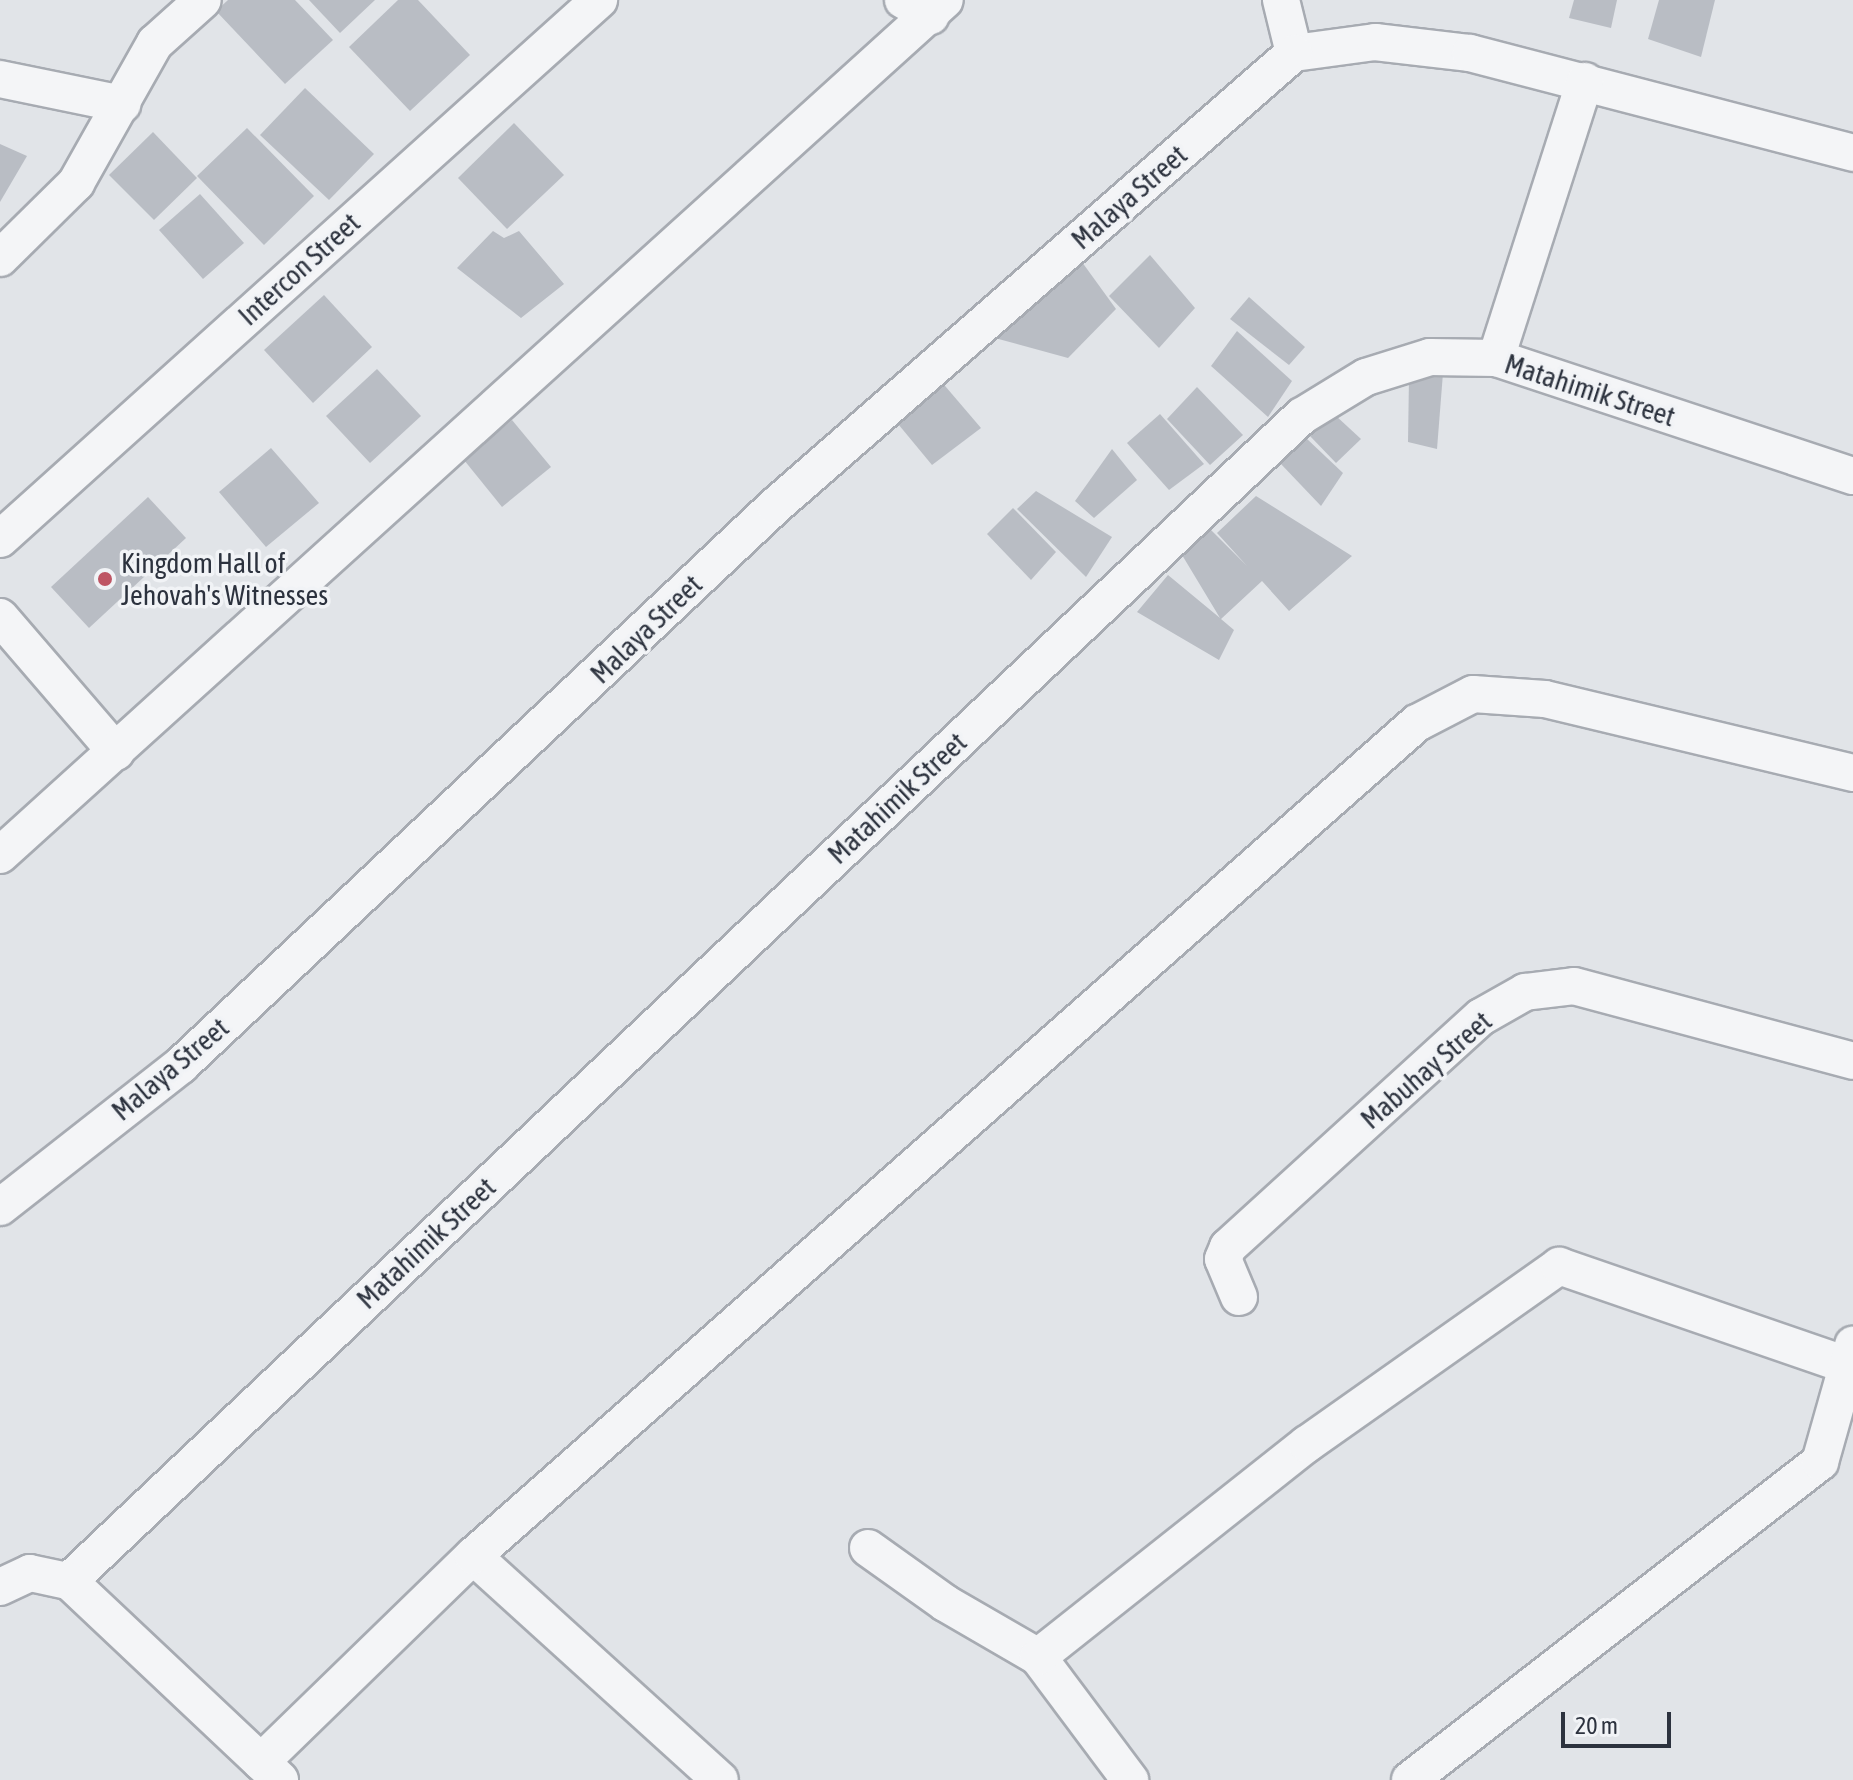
<!DOCTYPE html>
<html>
<head>
<meta charset="utf-8">
<style>
	body { margin:0 }
	#map { position:relative; width:1853px; height:1780px; overflow:hidden; background:#e1e4e8; font-family:"Asap Condensed",sans-serif }
	div>[style] { position:absolute }
	[style*='--x'] { left:calc(var(--x)*1px); top:calc(var(--y)*1px); width:calc(var(--w)*1px); rotate:calc(var(--a)*1deg) }
	.building>* { inset:0; background:#b9bdc4 }
	.roads { filter:drop-shadow(2px 0 #a7abb2) drop-shadow(-2px 0 #a7abb2) drop-shadow(0 2px #a7abb2) drop-shadow(0 -2px #a7abb2) }
	.street>* { height:36px; margin:-18px; padding:0 18px; transform-origin:18px; border-radius:18px; background:#f4f5f7 }
	.dots>* { width:22px; height:22px; translate:-50% -50%; box-sizing:border-box; border:4px solid #f1f3f6; border-radius:50% }
	span { translate:-50% -50%; white-space:nowrap; text-align:center; line-height:1.15; -webkit-text-stroke:7px #f1f3f6; paint-order:stroke }
	.street-label { font-size:28px; color:#2c323e }
	.poi-label { font-size:28px; color:#2c323e }
	.left { translate:0 -50%; text-align:left }
	.scale { position:absolute; left:1561px; top:1712px; width:110px; height:36px; box-sizing:border-box; border:4px solid #2c323e; border-top:0; padding-left:10px; font-size:24px; line-height:28px; white-space:nowrap; color:#2c323e; -webkit-text-stroke:6px #f1f3f6; paint-order:stroke }
</style>
</head>
<body>
<div id="map">
	<div class="building">
		<i style="clip-path:polygon(228px 0,295px 0,333px 40px,285px 84px,216px 11px)"></i>
		<i style="clip-path:polygon(309px 0,375px 0,340px 33px)"></i>
		<i style="clip-path:polygon(398px 0,418px 0,470px 55px,410px 111px,349px 47px)"></i>
		<i style="clip-path:polygon(1574px 0,1617px 0,1611px 28px,1569px 18px)"></i>
		<i style="clip-path:polygon(1659px 0,1715px 0,1701px 57px,1648px 39px)"></i>
		<i style="clip-path:polygon(305px 88px,374px 154px,329px 200px,260px 135px)"></i>
		<i style="clip-path:polygon(514px 123px,564px 175px,507px 229px,458px 178px)"></i>
		<i style="clip-path:polygon(247px 128px,314px 196px,264px 245px,197px 176px)"></i>
		<i style="clip-path:polygon(153px 132px,197px 178px,154px 220px,109px 175px)"></i>
		<i style="clip-path:polygon(0 144px,27px 156px,0 202px)"></i>
		<i style="clip-path:polygon(200px 194px,244px 243px,203px 279px,159px 230px)"></i>
		<i style="clip-path:polygon(493px 231px,504px 238px,519px 231px,564px 284px,521px 318px,457px 268px)"></i>
		<i style="clip-path:polygon(1074px 251px,1116px 309px,1068px 358px,980px 334px)"></i>
		<i style="clip-path:polygon(1150px 255px,1195px 308px,1159px 348px,1109px 296px)"></i>
		<i style="clip-path:polygon(324px 295px,372px 347px,313px 403px,264px 350px)"></i>
		<i style="clip-path:polygon(1249px 297px,1305px 347px,1289px 365px,1230px 319px)"></i>
		<i style="clip-path:polygon(1237px 331px,1292px 381px,1268px 417px,1211px 366px)"></i>
		<i style="clip-path:polygon(377px 369px,421px 416px,370px 463px,326px 416px)"></i>
		<i style="clip-path:polygon(934px 373px,981px 428px,932px 465px,889px 413px)"></i>
		<i style="clip-path:polygon(1443px 373px,1437px 449px,1408px 442px,1409px 377px)"></i>
		<i style="clip-path:polygon(1197px 387px,1243px 435px,1210px 465px,1167px 419px)"></i>
		<i style="clip-path:polygon(1160px 414px,1204px 464px,1169px 490px,1127px 443px)"></i>
		<i style="clip-path:polygon(1335px 415px,1361px 439px,1336px 463px,1309px 435px)"></i>
		<i style="clip-path:polygon(512px 420px,551px 467px,502px 507px,464px 460px)"></i>
		<i style="clip-path:polygon(1306px 438px,1343px 473px,1321px 506px,1280px 463px)"></i>
		<i style="clip-path:polygon(271px 448px,319px 503px,266px 547px,219px 492px)"></i>
		<i style="clip-path:polygon(1112px 449px,1137px 480px,1094px 518px,1075px 501px)"></i>
		<i style="clip-path:polygon(1036px 491px,1112px 537px,1086px 577px,1017px 509px)"></i>
		<i style="clip-path:polygon(1256px 496px,1352px 556px,1289px 611px,1262px 581px,1221px 619px,1234px 630px,1219px 660px,1137px 612px,1168px 575px,1220px 618px,1176px 545px,1200px 519px,1247px 566px,1217px 533px)"></i>
		<i style="clip-path:polygon(148px 497px,186px 538px,89px 628px,51px 587px)"></i>
		<i style="clip-path:polygon(1013px 508px,1056px 552px,1031px 580px,987px 534px)"></i>
	</div>
	<div class="roads">
		<div class="street">
			<i style="--x:903;--y:0;--w:32;--a:30"></i>
			<i style="--x:1281;--y:0;--w:55;--a:76.2"></i>
			<i style="--x:1294;--y:53;--w:82;--a:-7.7"></i>
			<i style="--x:1375;--y:42;--w:96;--a:6.6"></i>
			<i style="--x:1470;--y:53;--w:396;--a:14.6"></i>
			<i style="--x:0;--y:79;--w:125;--a:11.6"></i>
			<i style="--x:0;--y:258;--w:107;--a:-44.6"></i>
			<i style="--x:76;--y:183;--w:161;--a:-60.6"></i>
			<i style="--x:155;--y:43;--w:64;--a:-41.9"></i>
			<i style="--x:1496;--y:358;--w:291;--a:-72.2"></i>
			<i style="--x:0;--y:539;--w:806;--a:-41.98"></i>
			<i style="--x:0;--y:617;--w:178;--a:49.3"></i>
			<i style="--x:0;--y:855;--w:1274;--a:-42.14"></i>
			<i style="--x:0;--y:1207;--w:230;--a:-38.1"></i>
			<i style="--x:181;--y:1065;--w:816;--a:-43.26"></i>
			<i style="--x:775;--y:506;--w:689;--a:-41.12"></i>
			<i style="--x:1239;--y:1297;--w:41;--a:-112.8"></i>
			<i style="--x:1223;--y:1259;--w:13;--a:-67"></i>
			<i style="--x:1228;--y:1247;--w:342;--a:-42.3"></i>
			<i style="--x:1481;--y:1017;--w:51;--a:-29.6"></i>
			<i style="--x:1525;--y:992;--w:49;--a:-7"></i>
			<i style="--x:1574;--y:986;--w:289;--a:15"></i>
			<i style="--x:868;--y:1548;--w:95;--a:35.5"></i>
			<i style="--x:945;--y:1603;--w:108;--a:30.1"></i>
			<i style="--x:1038;--y:1657;--w:154;--a:53.2"></i>
			<i style="--x:473;--y:1556;--w:333;--a:42.2"></i>
			<i style="--x:69;--y:1581;--w:1696;--a:-43.38"></i>
			<i style="--x:1302;--y:416;--w:75;--a:-31.4"></i>
			<i style="--x:1366;--y:377;--w:67;--a:-17.4"></i>
			<i style="--x:1430;--y:357;--w:66;--a:0.9"></i>
			<i style="--x:1496;--y:358;--w:376;--a:18.3"></i>
			<i style="--x:0;--y:1587;--w:33;--a:-25"></i>
			<i style="--x:30;--y:1573;--w:40;--a:12"></i>
			<i style="--x:69;--y:1581;--w:290;--a:43.3"></i>
			<i style="--x:1038;--y:1657;--w:343;--a:-38.4"></i>
			<i style="--x:1307;--y:1444;--w:309;--a:-35.2"></i>
			<i style="--x:1559;--y:1266;--w:311;--a:19"></i>
			<i style="--x:261;--y:1762;--w:296;--a:-44.2"></i>
			<i style="--x:473;--y:1556;--w:1259;--a:-41.43"></i>
			<i style="--x:1417;--y:723;--w:63;--a:-27.4"></i>
			<i style="--x:1473;--y:694;--w:72;--a:4"></i>
			<i style="--x:1545;--y:699;--w:317;--a:13.5"></i>
			<i style="--x:1410;--y:1780;--w:519;--a:-37.8"></i>
			<i style="--x:1820;--y:1462;--w:122;--a:-74.2"></i>
		</div>
	</div>
	<div class="dots">
		<i style="left:105px;top:579px;background:#be5564"></i>
	</div>
	<div class="street-label">
		<span style="left:1129px;top:197px;rotate:-41deg">Malaya Street</span>
		<span style="left:299px;top:269px;rotate:-42deg">Intercon Street</span>
		<span style="left:1590px;top:390px;rotate:18deg">Matahimik Street</span>
		<span style="left:646px;top:629px;rotate:-44deg">Malaya Street</span>
		<span style="left:897px;top:798px;rotate:-43deg">Matahimik Street</span>
		<span style="left:170px;top:1069px;rotate:-40deg">Malaya Street</span>
		<span style="left:1426px;top:1070px;rotate:-41deg">Mabuhay Street</span>
		<span style="left:426px;top:1243px;rotate:-43deg">Matahimik Street</span>
	</div>
	<div class="poi-label">
		<span class="left" style="left:121px;top:579px">Kingdom Hall of<br>Jehovah's Witnesses</span>
	</div>
	<div class="scale">20 m</div>
</div>
</body>
</html>
